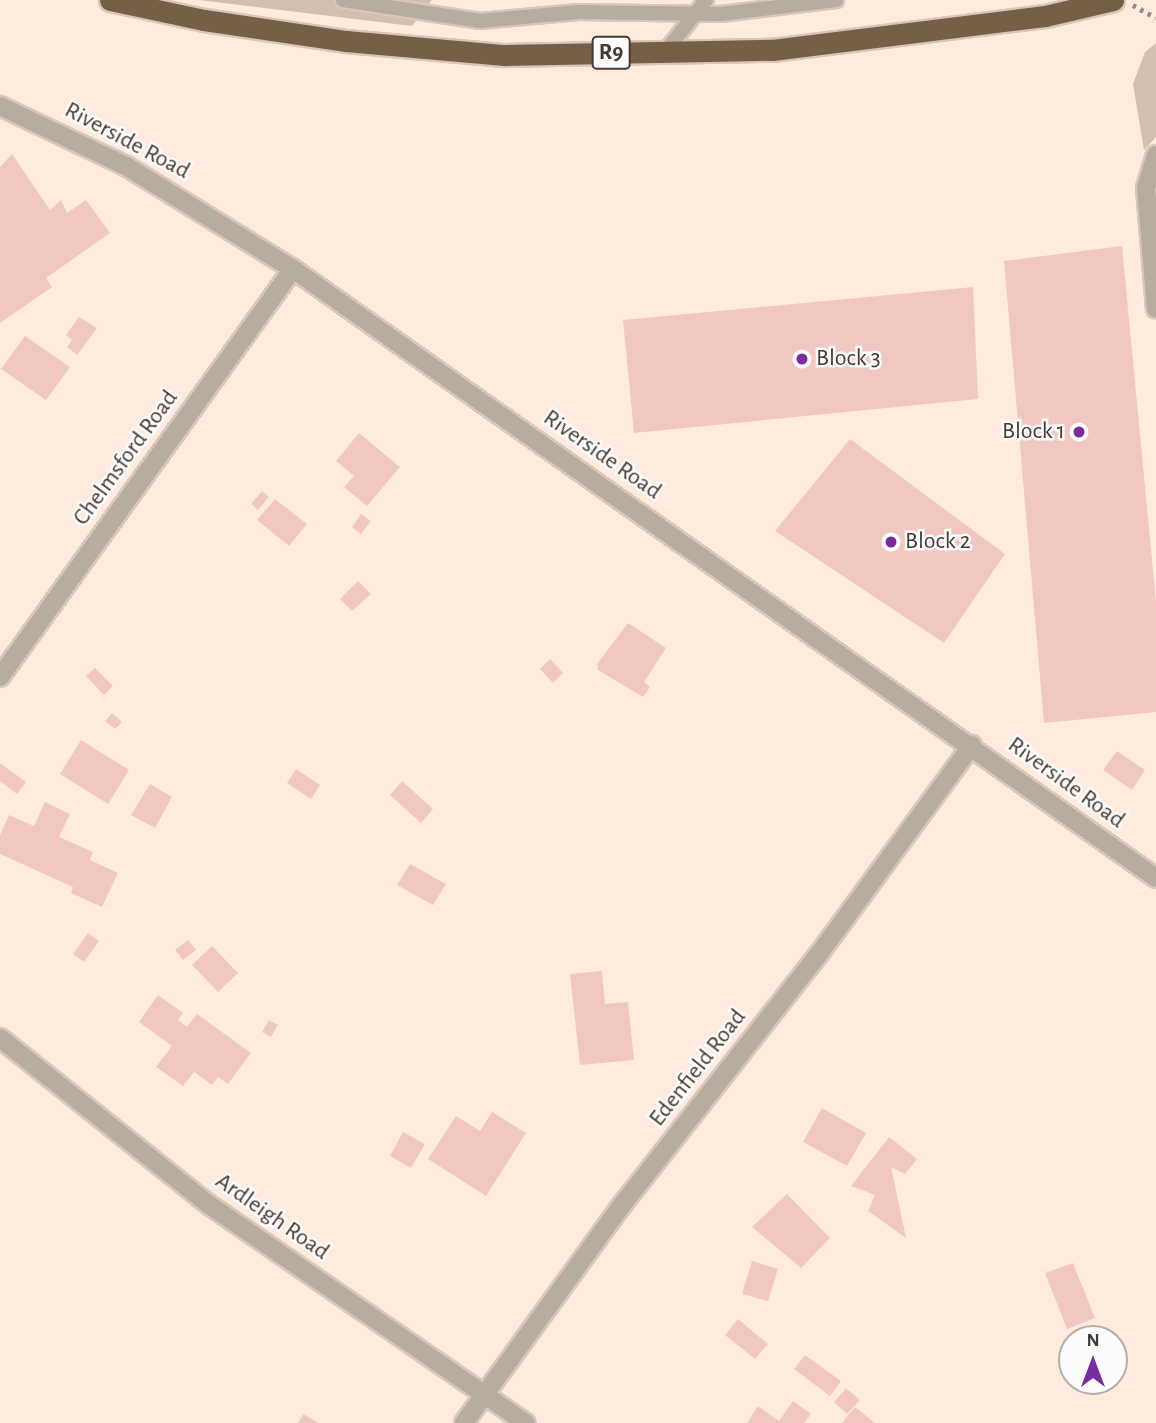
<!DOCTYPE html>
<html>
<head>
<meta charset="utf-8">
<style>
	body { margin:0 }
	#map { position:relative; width:1156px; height:1423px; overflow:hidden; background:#feebdd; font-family:"Alegreya Sans",sans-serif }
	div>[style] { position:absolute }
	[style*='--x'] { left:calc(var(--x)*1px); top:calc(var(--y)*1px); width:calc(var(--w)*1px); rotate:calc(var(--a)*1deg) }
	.green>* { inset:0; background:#d3bfb1 }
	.building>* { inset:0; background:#f1c8c1 }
	.path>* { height:4.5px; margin-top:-2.25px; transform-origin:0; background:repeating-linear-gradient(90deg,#9b8b80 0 3.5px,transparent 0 8.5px) }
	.roads { filter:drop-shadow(2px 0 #d9c7ba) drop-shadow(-2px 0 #d9c7ba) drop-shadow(0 2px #d9c7ba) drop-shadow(0 -2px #d9c7ba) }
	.lane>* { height:14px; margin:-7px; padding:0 7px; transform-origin:7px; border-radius:7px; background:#b7aca0 }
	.street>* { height:18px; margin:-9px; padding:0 9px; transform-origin:9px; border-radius:9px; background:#b7aca0 }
	.highway>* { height:21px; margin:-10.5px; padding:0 10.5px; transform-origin:10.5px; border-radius:10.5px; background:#765f47 }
	.dots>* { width:19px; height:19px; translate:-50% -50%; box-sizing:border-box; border:4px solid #fcfcfc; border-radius:50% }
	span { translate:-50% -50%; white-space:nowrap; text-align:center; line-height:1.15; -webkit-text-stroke:5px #fcfcfc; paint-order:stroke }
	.shield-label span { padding:2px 5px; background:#fcfcfc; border:2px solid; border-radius:5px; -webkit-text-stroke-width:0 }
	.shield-label { font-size:23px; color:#453930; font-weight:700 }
	.street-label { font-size:24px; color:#453930 }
	.poi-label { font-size:24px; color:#453930 }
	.left { translate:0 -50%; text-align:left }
	.right { translate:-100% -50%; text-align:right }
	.north { position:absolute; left:1058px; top:1325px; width:70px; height:70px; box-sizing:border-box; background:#fcfcfc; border:2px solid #b3aeaa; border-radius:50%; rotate:0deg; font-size:19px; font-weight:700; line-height:28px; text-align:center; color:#453930 }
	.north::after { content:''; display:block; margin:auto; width:24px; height:32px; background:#792c9e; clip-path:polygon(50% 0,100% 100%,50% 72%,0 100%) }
</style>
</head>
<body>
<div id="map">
	<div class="green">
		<i style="clip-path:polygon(199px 0,432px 0,412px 26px)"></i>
		<i style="clip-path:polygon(1156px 43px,1156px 137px,1144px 150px,1133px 84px,1145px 52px)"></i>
	</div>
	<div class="building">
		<i style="clip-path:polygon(12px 154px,50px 210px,61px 200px,67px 213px,86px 200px,110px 233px,46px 278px,52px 287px,0 323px,0 167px)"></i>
		<i style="clip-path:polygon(1122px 246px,1156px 602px,1156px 712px,1044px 723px,1004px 261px)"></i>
		<i style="clip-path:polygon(973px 287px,978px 399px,634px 433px,623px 320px)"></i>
		<i style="clip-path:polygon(79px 317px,97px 328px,77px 355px,67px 347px,72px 340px,66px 335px)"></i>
		<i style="clip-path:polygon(25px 336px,70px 367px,46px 400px,1px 369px)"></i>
		<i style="clip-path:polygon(359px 433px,400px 467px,367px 506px,344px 487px,354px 476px,336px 461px)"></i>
		<i style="clip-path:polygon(850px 439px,1005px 554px,944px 643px,775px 531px)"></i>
		<i style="clip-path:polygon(262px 491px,269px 497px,258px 510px,251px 504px)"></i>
		<i style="clip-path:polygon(275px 499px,307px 524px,289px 546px,257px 520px)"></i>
		<i style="clip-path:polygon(361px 514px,371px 521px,361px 534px,352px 527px)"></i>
		<i style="clip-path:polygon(358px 581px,371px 594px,352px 611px,340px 599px)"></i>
		<i style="clip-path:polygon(628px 623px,666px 648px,644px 682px,650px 687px,643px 697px,598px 670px,597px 664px)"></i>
		<i style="clip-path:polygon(550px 659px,563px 673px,553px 683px,540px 669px)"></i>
		<i style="clip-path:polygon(95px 668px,113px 686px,104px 695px,86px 676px)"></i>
		<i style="clip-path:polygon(112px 713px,122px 722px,115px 729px,105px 721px)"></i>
		<i style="clip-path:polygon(81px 740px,129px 770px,108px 804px,60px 774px)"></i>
		<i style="clip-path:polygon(1117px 751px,1145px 770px,1132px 790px,1103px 770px)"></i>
		<i style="clip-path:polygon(0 763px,26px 782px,17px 794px,0 781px)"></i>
		<i style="clip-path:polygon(296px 769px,320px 785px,311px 799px,287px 783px)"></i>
		<i style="clip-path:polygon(402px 781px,433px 809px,421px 823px,390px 795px)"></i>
		<i style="clip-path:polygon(150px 784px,172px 797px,155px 828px,131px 815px)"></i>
		<i style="clip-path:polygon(45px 802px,70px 814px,59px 837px,93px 852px,90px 860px,118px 873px,102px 907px,71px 893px,73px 887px,0 854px,0 835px,9px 815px,34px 826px)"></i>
		<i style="clip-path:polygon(410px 864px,446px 884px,433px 905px,397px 885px)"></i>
		<i style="clip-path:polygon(88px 933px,99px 941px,84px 962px,73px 954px)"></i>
		<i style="clip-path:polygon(188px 940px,196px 950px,183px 960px,175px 950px)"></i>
		<i style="clip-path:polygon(212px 946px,238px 973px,218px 992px,192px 965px)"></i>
		<i style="clip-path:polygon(602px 971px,605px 1004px,628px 1002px,634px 1060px,580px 1065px,570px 974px)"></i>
		<i style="clip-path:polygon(158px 995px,183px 1013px,178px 1020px,187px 1027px,197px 1014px,251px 1053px,228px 1084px,218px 1077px,212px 1085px,194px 1072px,183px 1086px,156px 1067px,172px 1046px,139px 1022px)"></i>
		<i style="clip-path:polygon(269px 1020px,278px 1025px,271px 1037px,262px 1032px)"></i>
		<i style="clip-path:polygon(822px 1108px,866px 1133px,847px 1166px,803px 1142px)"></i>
		<i style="clip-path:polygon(492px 1112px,526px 1133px,486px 1196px,428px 1159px,456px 1116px,480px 1131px)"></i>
		<i style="clip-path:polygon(403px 1132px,425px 1144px,411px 1168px,390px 1156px)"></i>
		<i style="clip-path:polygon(889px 1137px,917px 1159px,905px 1174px,891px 1167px,906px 1238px,868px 1211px,875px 1195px,851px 1186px)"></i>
		<i style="clip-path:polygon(787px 1194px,830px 1238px,801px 1268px,752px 1227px)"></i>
		<i style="clip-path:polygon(752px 1261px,778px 1269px,768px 1301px,742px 1294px)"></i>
		<i style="clip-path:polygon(1073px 1263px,1095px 1318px,1067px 1329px,1045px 1273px)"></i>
		<i style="clip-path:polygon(738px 1319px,768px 1344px,755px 1359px,725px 1335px)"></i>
		<i style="clip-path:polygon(805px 1355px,841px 1381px,830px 1396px,794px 1369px)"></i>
		<i style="clip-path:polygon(846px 1388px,860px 1400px,847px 1414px,834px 1402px)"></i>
		<i style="clip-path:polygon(793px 1401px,811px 1414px,804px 1423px,747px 1423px,758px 1406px,779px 1421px)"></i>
		<i style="clip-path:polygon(855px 1407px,875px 1423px,842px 1423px)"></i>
		<i style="clip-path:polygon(303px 1414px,319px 1423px,298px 1423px)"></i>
	</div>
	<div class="path">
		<i style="--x:1133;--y:5;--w:26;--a:29"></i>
	</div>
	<div class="roads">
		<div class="lane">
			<i style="--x:343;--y:0;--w:139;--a:8.7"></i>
			<i style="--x:480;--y:21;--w:99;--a:-5.2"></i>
			<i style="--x:579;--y:12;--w:142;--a:0.8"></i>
			<i style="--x:721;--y:14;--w:116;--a:-6.9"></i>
			<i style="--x:665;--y:52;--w:66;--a:-51.7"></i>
		</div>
		<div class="street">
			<i style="--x:0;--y:106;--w:140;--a:25.5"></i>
			<i style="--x:126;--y:166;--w:196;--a:31.7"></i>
			<i style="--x:293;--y:269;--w:1056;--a:35.21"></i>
			<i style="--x:1156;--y:155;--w:34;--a:107"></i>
			<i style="--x:1146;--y:188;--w:121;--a:85.3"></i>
			<i style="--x:0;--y:677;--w:502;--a:-54.32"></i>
			<i style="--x:0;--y:1038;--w:266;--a:38.6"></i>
			<i style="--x:208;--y:1204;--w:386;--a:34.6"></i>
			<i style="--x:464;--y:1423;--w:269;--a:-54.1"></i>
			<i style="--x:622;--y:1205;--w:319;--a:-51.9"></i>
			<i style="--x:819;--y:954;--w:259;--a:-53.8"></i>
		</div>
		<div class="highway">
			<i style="--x:110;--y:0;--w:96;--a:12"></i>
			<i style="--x:204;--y:20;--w:144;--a:8.4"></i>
			<i style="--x:346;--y:41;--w:159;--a:5.1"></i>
			<i style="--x:504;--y:55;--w:268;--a:-1.1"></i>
			<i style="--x:772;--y:50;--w:275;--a:-7.1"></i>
			<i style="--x:1045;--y:16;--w:70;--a:-13.2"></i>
		</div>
	</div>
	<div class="dots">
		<i style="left:802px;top:359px;background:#792c9e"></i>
		<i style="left:1079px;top:432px;background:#792c9e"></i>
		<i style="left:891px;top:542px;background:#792c9e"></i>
	</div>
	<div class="shield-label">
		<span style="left:611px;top:53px">R9</span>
	</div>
	<div class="street-label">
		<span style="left:127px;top:141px;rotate:28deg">Riverside Road</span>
		<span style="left:602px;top:455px;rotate:35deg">Riverside Road</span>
		<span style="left:126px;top:458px;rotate:-54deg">Chelmsford Road</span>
		<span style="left:1066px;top:783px;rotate:36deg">Riverside Road</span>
		<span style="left:698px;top:1068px;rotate:-52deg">Edenfield Road</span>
		<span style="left:272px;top:1217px;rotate:35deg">Ardleigh Road</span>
	</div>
	<div class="poi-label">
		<span class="left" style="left:816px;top:359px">Block 3</span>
		<span class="right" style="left:1065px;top:432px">Block 1</span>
		<span class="left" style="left:905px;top:542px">Block 2</span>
	</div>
	<div class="north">N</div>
</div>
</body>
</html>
